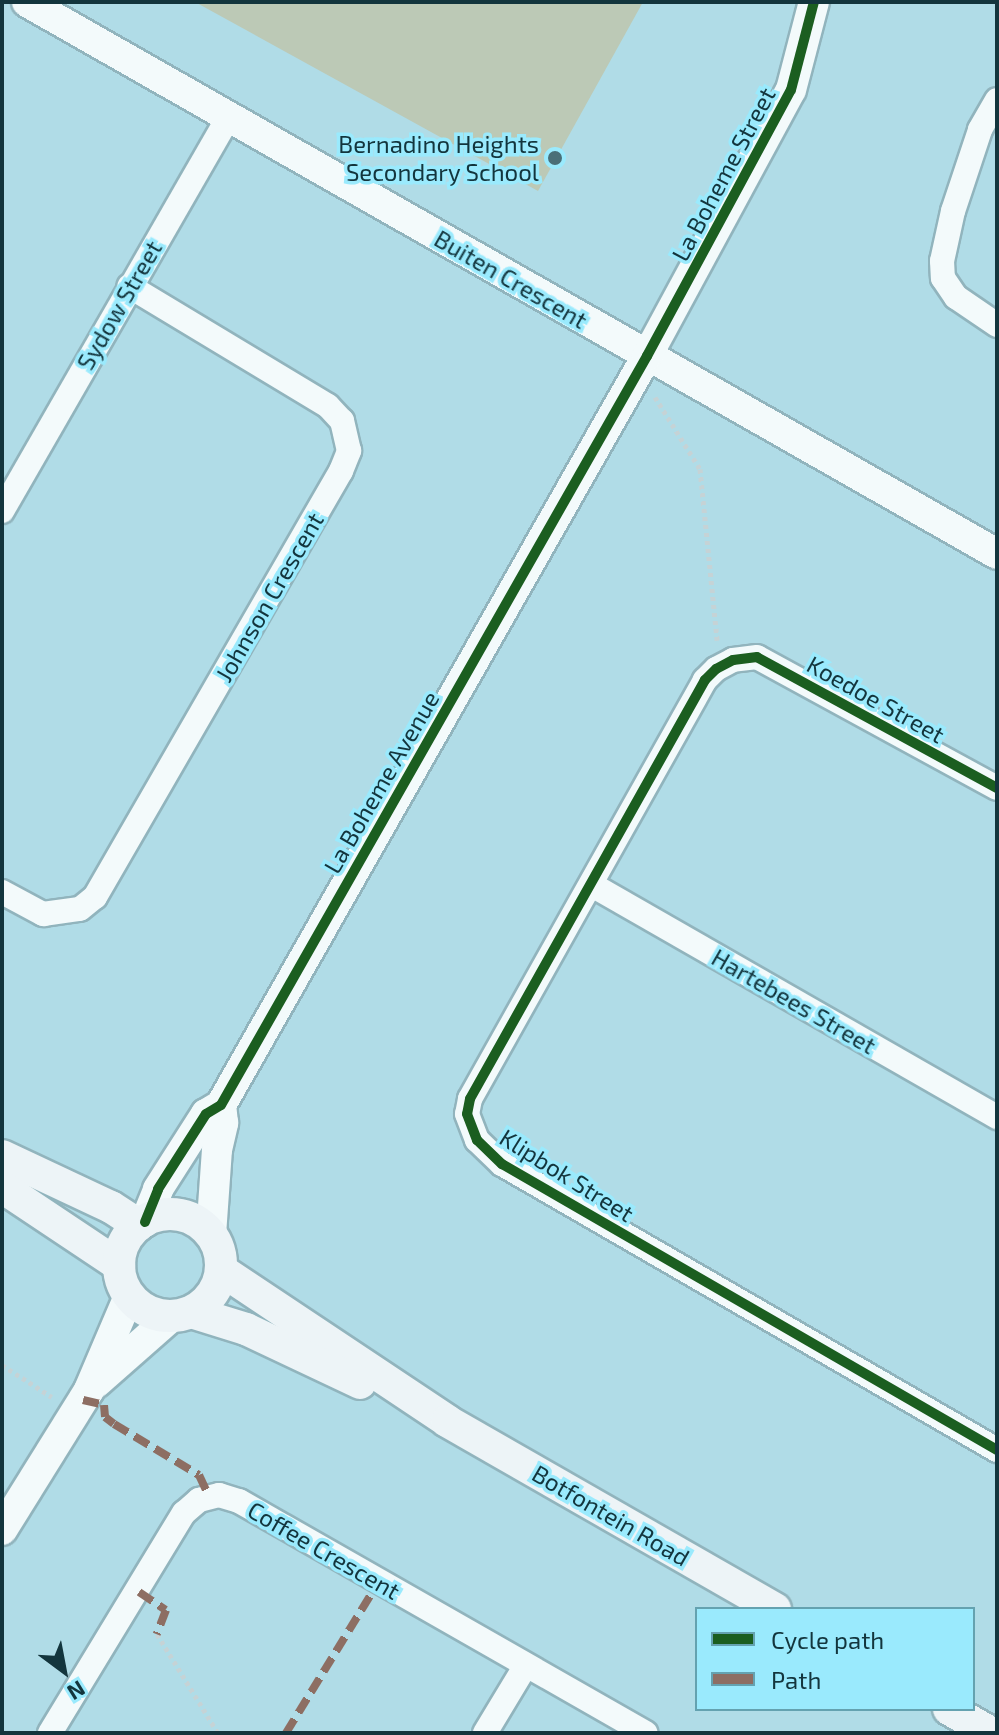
<!DOCTYPE html>
<html>
<head>
<meta charset="utf-8">
<style>
	body { margin:0 }
	#map { position:relative; width:999px; height:1735px; overflow:hidden; background:#b0dce7; font-family:"Exo 2",sans-serif }
	div>[style] { position:absolute }
	[style*='--x'] { left:calc(var(--x)*1px); top:calc(var(--y)*1px); width:calc(var(--w)*1px); rotate:calc(var(--a)*1deg) }
	.green>* { inset:0; background:#bcc9b6 }
	.path>* { height:5px; margin-top:-2.5px; transform-origin:0; background:repeating-linear-gradient(90deg,#c5d3d6 0 4px,transparent 0 8px) }
	.roads { filter:drop-shadow(2px 0 #91b4bd) drop-shadow(-2px 0 #91b4bd) drop-shadow(0 2px #91b4bd) drop-shadow(0 -2px #91b4bd) }
	.minor>* { height:24px; margin:-12px; padding:0 12px; transform-origin:12px; border-radius:12px; background:#f3fafb }
	.tertiary>* { height:30px; margin:-15px; padding:0 15px; transform-origin:15px; border-radius:15px; background:#f3fafb }
	.secondary>* { height:32px; margin:-16px; padding:0 16px; transform-origin:16px; border-radius:16px; background:#edf4f7 }
	.secondary>.ring { margin:-16px; padding:0; box-sizing:content-box; background:none; border:32px solid #edf4f7; border-radius:50% }
	.quiet>* { height:8px; margin-top:-4px; transform-origin:0; background:repeating-linear-gradient(90deg,#8d6e63 0 16px,transparent 0 24px) }
	.cycleway>* { height:10px; margin:-5px; padding:0 5px; transform-origin:5px; border-radius:5px; background:#1b5e20 }
	.dots>* { width:22px; height:22px; translate:-50% -50%; box-sizing:border-box; border:4px solid #9aeafd; border-radius:50% }
	span { translate:-50% -50%; white-space:nowrap; text-align:center; line-height:1.15; -webkit-text-stroke:7px #9aeafd; paint-order:stroke }
	.poi-label { font-size:24px; color:#13353d }
	.right { translate:-100% -50%; text-align:right }
	.street-label { font-size:24px; color:#13353d }
	.frame { position:absolute; inset:0; border:4px solid #13353d; pointer-events:none }
	.legend { position:absolute; left:695px; top:1607px; width:280px; height:104px; box-sizing:border-box; background:#9aeafd; border:2px solid #64a2b0; margin:0; padding:10px 14px; list-style:none; font-size:24px; color:#13353d }
	.legend li { display:flex; align-items:center; gap:16px; height:40px }
	.legend b { width:40px; border:2px solid #64a2b0 }
	.north { position:absolute; left:24px; top:1631px; width:80px; height:80px; -webkit-text-stroke:6px #9aeafd; paint-order:stroke; rotate:148deg; font-size:22px; font-weight:700; line-height:32px; text-align:center; color:#13353d }
	.north::after { content:''; display:block; margin:auto; width:28px; height:36px; background:#13353d; clip-path:polygon(50% 0,100% 100%,50% 72%,0 100%) }
</style>
</head>
<body>
<div id="map">
	<div class="green">
		<i style="clip-path:polygon(195px 2px,643px 2px,538px 191px)"></i>
	</div>
	<div class="path">
		<i style="--x:655;--y:397;--w:85;--a:58"></i>
		<i style="--x:700;--y:469;--w:172;--a:84.3"></i>
		<i style="--x:2;--y:1365;--w:59;--a:32.6"></i>
		<i style="--x:157;--y:1634;--w:116;--a:58.4"></i>
	</div>
	<div class="roads">
		<div class="minor">
			<i style="--x:997;--y:100;--w:34;--a:120"></i>
			<i style="--x:980;--y:130;--w:85;--a:108.4"></i>
			<i style="--x:953;--y:211;--w:51;--a:102.4"></i>
			<i style="--x:942;--y:261;--w:17;--a:87"></i>
			<i style="--x:943;--y:278;--w:23;--a:56"></i>
			<i style="--x:956;--y:297;--w:50;--a:34.3"></i>
			<i style="--x:2;--y:511;--w:457;--a:-60.1"></i>
			<i style="--x:997;--y:788;--w:273;--a:-151.4"></i>
			<i style="--x:757;--y:657;--w:24;--a:173"></i>
			<i style="--x:733;--y:660;--w:19;--a:152"></i>
			<i style="--x:716;--y:669;--w:16;--a:135"></i>
			<i style="--x:705;--y:680;--w:480;--a:119.3"></i>
			<i style="--x:470;--y:1099;--w:15;--a:101"></i>
			<i style="--x:467;--y:1114;--w:28;--a:69"></i>
			<i style="--x:477;--y:1140;--w:35;--a:44"></i>
			<i style="--x:502;--y:1164;--w:572;--a:30.02"></i>
			<i style="--x:592;--y:885;--w:467;--a:29.8"></i>
			<i style="--x:2;--y:892;--w:47;--a:28.2"></i>
			<i style="--x:43;--y:914;--w:37;--a:-8"></i>
			<i style="--x:80;--y:909;--w:19;--a:-39"></i>
			<i style="--x:95;--y:897;--w:492;--a:-60"></i>
			<i style="--x:341;--y:471;--w:22;--a:-68"></i>
			<i style="--x:349;--y:451;--w:31;--a:-103"></i>
			<i style="--x:342;--y:421;--w:21;--a:-133"></i>
			<i style="--x:328;--y:406;--w:232;--a:-148.9"></i>
			<i style="--x:50;--y:1733;--w:258;--a:-58.7"></i>
			<i style="--x:184;--y:1513;--w:20;--a:-41"></i>
			<i style="--x:199;--y:1500;--w:21;--a:-14"></i>
			<i style="--x:219;--y:1495;--w:21;--a:17"></i>
			<i style="--x:239;--y:1501;--w:468;--a:29.7"></i>
			<i style="--x:485;--y:1733;--w:79;--a:-58.9"></i>
		</div>
		<div class="tertiary">
			<i style="--x:27;--y:2;--w:1116;--a:29.64"></i>
			<i style="--x:145;--y:1222;--w:35;--a:-68"></i>
			<i style="--x:158;--y:1189;--w:89;--a:-57.4"></i>
			<i style="--x:206;--y:1114;--w:17;--a:-31"></i>
			<i style="--x:221;--y:1105;--w:862;--a:-60.37"></i>
			<i style="--x:647;--y:356;--w:302;--a:-61.6"></i>
			<i style="--x:791;--y:90;--w:91;--a:-75.4"></i>
			<i style="--x:211;--y:1235;--w:85;--a:-86"></i>
			<i style="--x:217;--y:1150;--w:28;--a:-77"></i>
			<i style="--x:223;--y:1123;--w:18;--a:-96"></i>
			<i style="--x:96;--y:1383;--w:100;--a:-41.3"></i>
			<i style="--x:2;--y:1530;--w:165;--a:-58.1"></i>
			<i style="--x:89;--y:1390;--w:102;--a:-66.9"></i>
		</div>
		<div class="secondary">
			<i style="--x:2;--y:1156;--w:120;--a:25.1"></i>
			<i style="--x:111;--y:1207;--w:33;--a:33"></i>
			<i style="--x:2;--y:1187;--w:141;--a:33.7"></i>
			<i class="ring" style="left:119px;top:1214px;width:70px;height:70px"></i>
			<i style="--x:221;--y:1270;--w:272;--a:33.7"></i>
			<i style="--x:447;--y:1421;--w:378;--a:29.8"></i>
			<i style="--x:191;--y:1312;--w:58;--a:17.2"></i>
			<i style="--x:246;--y:1329;--w:126;--a:25.3"></i>
			<i style="--x:949;--y:1709;--w:48;--a:29.7"></i>
		</div>
	</div>
	<div class="quiet">
		<i style="--x:83;--y:1400;--w:22;--a:13"></i>
		<i style="--x:104;--y:1405;--w:12;--a:85"></i>
		<i style="--x:105;--y:1417;--w:11;--a:38"></i>
		<i style="--x:114;--y:1424;--w:99;--a:31"></i>
		<i style="--x:199;--y:1475;--w:23;--a:65"></i>
		<i style="--x:139;--y:1592;--w:32;--a:34"></i>
		<i style="--x:166;--y:1610;--w:26;--a:111"></i>
		<i style="--x:286;--y:1733;--w:178;--a:-58.5"></i>
	</div>
	<div class="cycleway">
		<i style="--x:997;--y:788;--w:273;--a:-151.4"></i>
		<i style="--x:757;--y:657;--w:24;--a:173"></i>
		<i style="--x:733;--y:660;--w:19;--a:152"></i>
		<i style="--x:716;--y:669;--w:16;--a:135"></i>
		<i style="--x:705;--y:680;--w:480;--a:119.3"></i>
		<i style="--x:470;--y:1099;--w:15;--a:101"></i>
		<i style="--x:467;--y:1114;--w:28;--a:69"></i>
		<i style="--x:477;--y:1140;--w:35;--a:44"></i>
		<i style="--x:502;--y:1164;--w:572;--a:30.02"></i>
		<i style="--x:145;--y:1222;--w:35;--a:-68"></i>
		<i style="--x:158;--y:1189;--w:89;--a:-57.4"></i>
		<i style="--x:206;--y:1114;--w:17;--a:-31"></i>
		<i style="--x:221;--y:1105;--w:862;--a:-60.37"></i>
		<i style="--x:647;--y:356;--w:302;--a:-61.6"></i>
		<i style="--x:791;--y:90;--w:91;--a:-75.4"></i>
	</div>
	<div class="dots">
		<i style="left:555px;top:158px;background:#4a6f78"></i>
	</div>
	<div class="poi-label">
		<span class="right" style="left:539px;top:158px">Bernadino Heights<br>Secondary School</span>
	</div>
	<div class="street-label">
		<span style="left:723px;top:174px;rotate:-62deg">La Boheme Street</span>
		<span style="left:511px;top:279px;rotate:30deg">Buiten Crescent</span>
		<span style="left:119px;top:305px;rotate:-60deg">Sydow Street</span>
		<span style="left:269px;top:597px;rotate:-60deg">Johnson Crescent</span>
		<span style="left:876px;top:699px;rotate:29deg">Koedoe Street</span>
		<span style="left:381px;top:782px;rotate:-60deg">La Boheme Avenue</span>
		<span style="left:794px;top:1001px;rotate:30deg">Hartebees Street</span>
		<span style="left:567px;top:1175px;rotate:32deg">Klipbok Street</span>
		<span style="left:611px;top:1515px;rotate:30deg">Botfontein Road</span>
		<span style="left:324px;top:1550px;rotate:30deg">Coffee Crescent</span>
	</div>
	<div class="frame"></div>
	<ul class="legend">
	<li><b style="height:10px;background:#1b5e20"></b>Cycle path</li>
	<li><b style="height:10px;background:#8d6e63"></b>Path</li>
	</ul>
	<div class="north">N</div>
</div>
</body>
</html>
